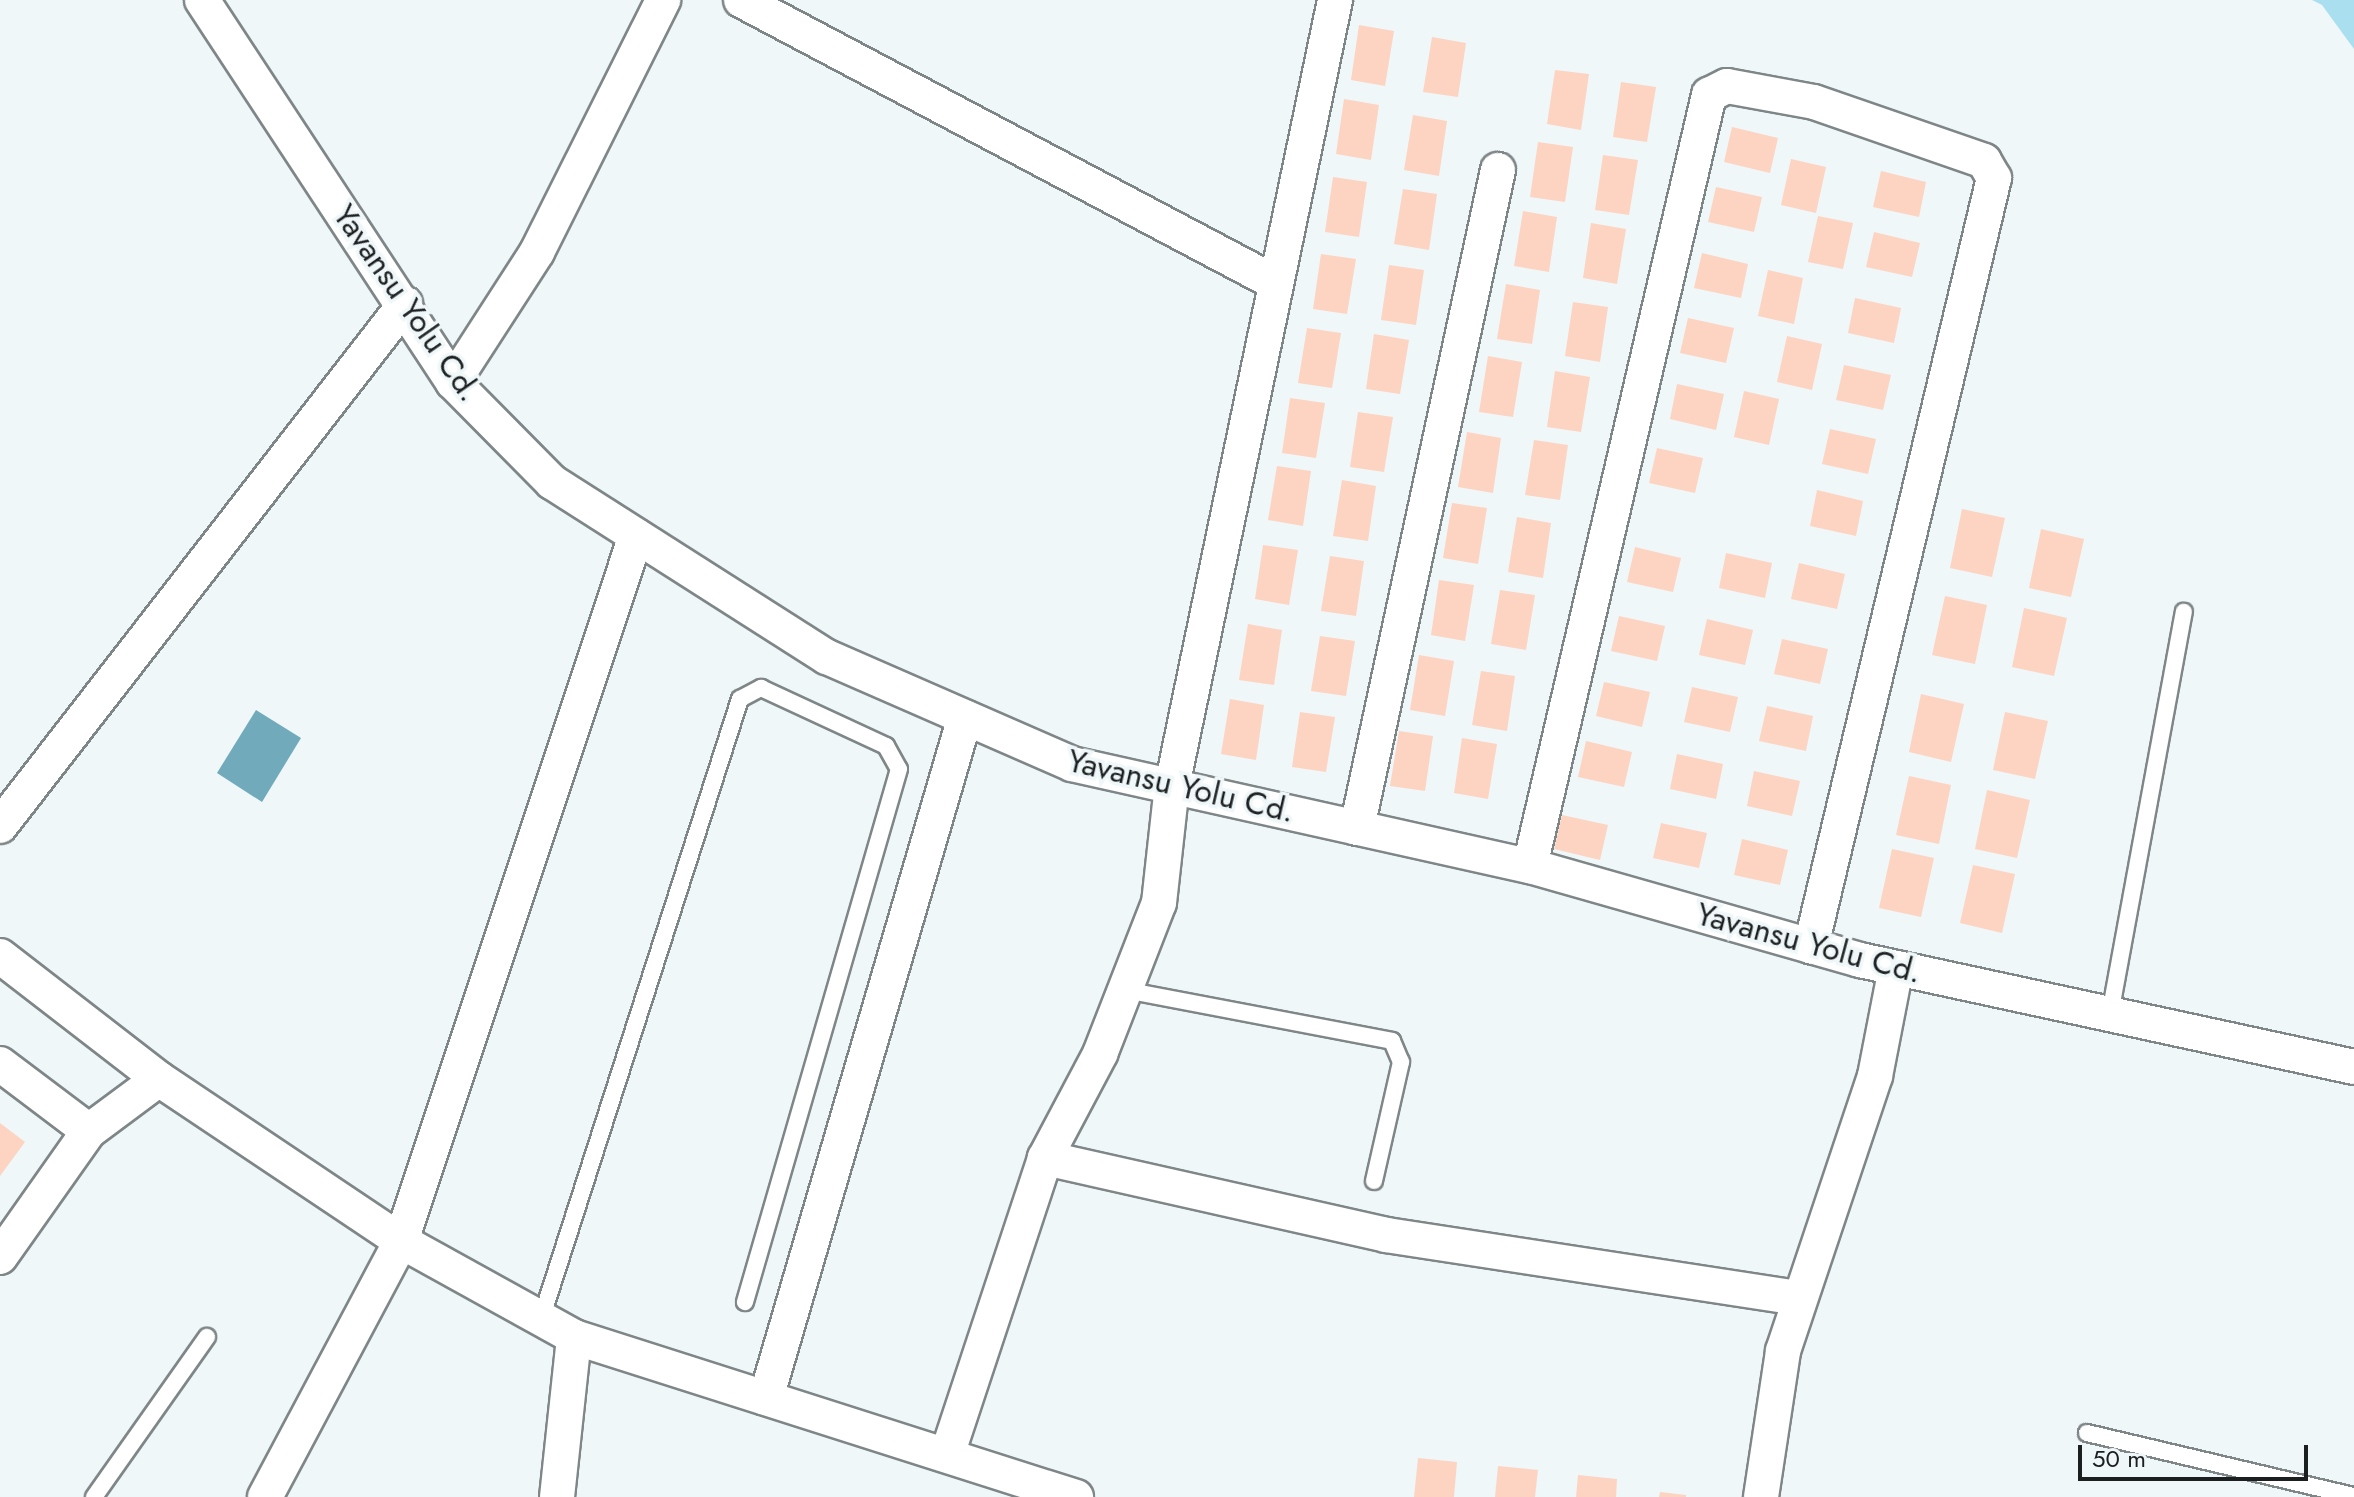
<!DOCTYPE html>
<html>
<head>
<meta charset="utf-8">
<style>
	body { margin:0 }
	#map { position:relative; width:2354px; height:1497px; overflow:hidden; background:#eff7f9; font-family:Jost,sans-serif }
	div>[style] { position:absolute }
	[style*='--x'] { left:calc(var(--x)*1px); top:calc(var(--y)*1px); width:calc(var(--w)*1px); rotate:calc(var(--a)*1deg) }
	.green>* { inset:0; background:#a9dfee }
	.water>* { inset:0; background:#70aabb }
	.building>* { inset:0; background:#fdd4c2 }
	.roads { filter:drop-shadow(2px 0 #7f8688) drop-shadow(-2px 0 #7f8688) drop-shadow(0 2px #7f8688) drop-shadow(0 -2px #7f8688) }
	.service>* { height:16px; margin:-8px; padding:0 8px; transform-origin:8px; border-radius:8px; background:#fff }
	.minor>* { height:34px; margin:-17px; padding:0 17px; transform-origin:17px; border-radius:17px; background:#fff }
	span { translate:-50% -50%; white-space:nowrap; text-align:center; line-height:1.15; -webkit-text-stroke:7px #eff7f9; paint-order:stroke }
	.street-label { font-size:32px; color:#1c1f20 }
	.scale { position:absolute; left:2078px; top:1445px; width:230px; height:36px; box-sizing:border-box; border:4px solid #1c1f20; border-top:0; padding-left:10px; font-size:24px; line-height:28px; white-space:nowrap; color:#1c1f20; -webkit-text-stroke:6px #eff7f9; paint-order:stroke }
</style>
</head>
<body>
<div id="map">
	<div class="green">
		<i style="clip-path:polygon(2312px 0,2354px 0,2354px 49px,2322px 5px)"></i>
	</div>
	<div class="water">
		<i style="clip-path:polygon(256px 710px,301px 738px,262px 802px,217px 773px)"></i>
	</div>
	<div class="building">
		<i style="clip-path:polygon(1359px 25px,1394px 31px,1385px 86px,1351px 80px)"></i>
		<i style="clip-path:polygon(1432px 37px,1466px 43px,1458px 97px,1423px 92px)"></i>
		<i style="clip-path:polygon(1555px 70px,1589px 74px,1581px 130px,1547px 124px)"></i>
		<i style="clip-path:polygon(1621px 82px,1656px 87px,1647px 142px,1613px 137px)"></i>
		<i style="clip-path:polygon(1344px 99px,1379px 105px,1371px 160px,1336px 154px)"></i>
		<i style="clip-path:polygon(1413px 115px,1447px 121px,1439px 176px,1404px 170px)"></i>
		<i style="clip-path:polygon(1732px 127px,1778px 138px,1770px 173px,1724px 162px)"></i>
		<i style="clip-path:polygon(1538px 142px,1573px 147px,1565px 202px,1530px 197px)"></i>
		<i style="clip-path:polygon(1603px 155px,1638px 160px,1629px 215px,1595px 210px)"></i>
		<i style="clip-path:polygon(1791px 159px,1826px 167px,1816px 213px,1781px 205px)"></i>
		<i style="clip-path:polygon(1881px 171px,1926px 182px,1919px 217px,1873px 207px)"></i>
		<i style="clip-path:polygon(1333px 177px,1367px 182px,1359px 237px,1325px 232px)"></i>
		<i style="clip-path:polygon(1716px 187px,1762px 197px,1754px 232px,1708px 222px)"></i>
		<i style="clip-path:polygon(1403px 189px,1437px 194px,1429px 250px,1394px 244px)"></i>
		<i style="clip-path:polygon(1523px 211px,1557px 217px,1549px 272px,1514px 266px)"></i>
		<i style="clip-path:polygon(1818px 216px,1853px 223px,1843px 269px,1808px 262px)"></i>
		<i style="clip-path:polygon(1591px 223px,1626px 229px,1617px 284px,1583px 278px)"></i>
		<i style="clip-path:polygon(1874px 232px,1920px 243px,1912px 277px,1866px 267px)"></i>
		<i style="clip-path:polygon(1702px 253px,1748px 264px,1741px 298px,1694px 288px)"></i>
		<i style="clip-path:polygon(1321px 254px,1356px 259px,1347px 314px,1313px 309px)"></i>
		<i style="clip-path:polygon(1389px 265px,1424px 270px,1416px 325px,1381px 320px)"></i>
		<i style="clip-path:polygon(1768px 270px,1803px 278px,1794px 324px,1758px 316px)"></i>
		<i style="clip-path:polygon(1506px 284px,1540px 290px,1532px 344px,1497px 339px)"></i>
		<i style="clip-path:polygon(1855px 298px,1901px 308px,1894px 343px,1848px 333px)"></i>
		<i style="clip-path:polygon(1573px 302px,1608px 307px,1600px 362px,1565px 356px)"></i>
		<i style="clip-path:polygon(1688px 318px,1734px 328px,1726px 363px,1680px 353px)"></i>
		<i style="clip-path:polygon(1307px 328px,1341px 333px,1332px 388px,1298px 383px)"></i>
		<i style="clip-path:polygon(1374px 334px,1409px 340px,1400px 394px,1366px 389px)"></i>
		<i style="clip-path:polygon(1787px 336px,1822px 344px,1812px 390px,1777px 382px)"></i>
		<i style="clip-path:polygon(1488px 356px,1522px 362px,1513px 417px,1479px 412px)"></i>
		<i style="clip-path:polygon(1844px 365px,1891px 375px,1883px 410px,1836px 400px)"></i>
		<i style="clip-path:polygon(1555px 371px,1590px 377px,1581px 432px,1547px 427px)"></i>
		<i style="clip-path:polygon(1677px 384px,1724px 394px,1716px 430px,1670px 419px)"></i>
		<i style="clip-path:polygon(1744px 391px,1779px 399px,1769px 445px,1734px 437px)"></i>
		<i style="clip-path:polygon(1290px 398px,1325px 403px,1316px 458px,1282px 453px)"></i>
		<i style="clip-path:polygon(1358px 412px,1393px 417px,1384px 472px,1350px 467px)"></i>
		<i style="clip-path:polygon(1830px 429px,1876px 439px,1868px 474px,1822px 464px)"></i>
		<i style="clip-path:polygon(1467px 432px,1501px 438px,1493px 493px,1458px 487px)"></i>
		<i style="clip-path:polygon(1534px 440px,1568px 445px,1560px 500px,1525px 495px)"></i>
		<i style="clip-path:polygon(1657px 448px,1703px 458px,1695px 493px,1649px 483px)"></i>
		<i style="clip-path:polygon(1277px 466px,1311px 471px,1303px 526px,1268px 520px)"></i>
		<i style="clip-path:polygon(1342px 480px,1376px 486px,1368px 541px,1333px 536px)"></i>
		<i style="clip-path:polygon(1817px 490px,1863px 501px,1856px 536px,1810px 526px)"></i>
		<i style="clip-path:polygon(1452px 503px,1487px 508px,1478px 564px,1443px 558px)"></i>
		<i style="clip-path:polygon(1962px 509px,2005px 518px,1992px 577px,1950px 568px)"></i>
		<i style="clip-path:polygon(1517px 517px,1551px 523px,1543px 578px,1508px 572px)"></i>
		<i style="clip-path:polygon(2041px 529px,2084px 539px,2071px 597px,2029px 588px)"></i>
		<i style="clip-path:polygon(1263px 545px,1298px 550px,1289px 605px,1255px 599px)"></i>
		<i style="clip-path:polygon(1635px 547px,1681px 558px,1673px 592px,1627px 582px)"></i>
		<i style="clip-path:polygon(1726px 553px,1772px 563px,1765px 598px,1719px 588px)"></i>
		<i style="clip-path:polygon(1330px 556px,1364px 561px,1356px 616px,1321px 611px)"></i>
		<i style="clip-path:polygon(1799px 563px,1845px 574px,1837px 609px,1791px 599px)"></i>
		<i style="clip-path:polygon(1439px 580px,1474px 585px,1465px 641px,1431px 635px)"></i>
		<i style="clip-path:polygon(1500px 590px,1535px 595px,1526px 650px,1491px 644px)"></i>
		<i style="clip-path:polygon(1945px 596px,1987px 605px,1975px 664px,1932px 655px)"></i>
		<i style="clip-path:polygon(2024px 608px,2067px 618px,2054px 676px,2012px 667px)"></i>
		<i style="clip-path:polygon(1619px 616px,1665px 626px,1657px 661px,1611px 651px)"></i>
		<i style="clip-path:polygon(1707px 619px,1753px 630px,1745px 665px,1699px 655px)"></i>
		<i style="clip-path:polygon(1248px 624px,1282px 630px,1274px 685px,1239px 680px)"></i>
		<i style="clip-path:polygon(1320px 636px,1355px 641px,1346px 696px,1311px 691px)"></i>
		<i style="clip-path:polygon(1782px 639px,1828px 649px,1820px 684px,1774px 674px)"></i>
		<i style="clip-path:polygon(1419px 655px,1454px 661px,1445px 716px,1410px 710px)"></i>
		<i style="clip-path:polygon(1481px 671px,1515px 676px,1507px 731px,1472px 725px)"></i>
		<i style="clip-path:polygon(1604px 682px,1650px 692px,1642px 727px,1596px 716px)"></i>
		<i style="clip-path:polygon(1692px 687px,1738px 697px,1730px 732px,1684px 722px)"></i>
		<i style="clip-path:polygon(1921px 694px,1964px 704px,1951px 762px,1909px 752px)"></i>
		<i style="clip-path:polygon(1230px 699px,1264px 705px,1256px 760px,1221px 754px)"></i>
		<i style="clip-path:polygon(1767px 706px,1813px 716px,1806px 751px,1759px 741px)"></i>
		<i style="clip-path:polygon(1300px 712px,1335px 717px,1326px 772px,1292px 767px)"></i>
		<i style="clip-path:polygon(2005px 712px,2048px 721px,2035px 779px,1993px 770px)"></i>
		<i style="clip-path:polygon(1399px 731px,1433px 736px,1425px 791px,1390px 786px)"></i>
		<i style="clip-path:polygon(1462px 738px,1497px 744px,1488px 799px,1454px 793px)"></i>
		<i style="clip-path:polygon(1586px 741px,1632px 752px,1624px 787px,1578px 777px)"></i>
		<i style="clip-path:polygon(1677px 754px,1723px 764px,1716px 799px,1670px 789px)"></i>
		<i style="clip-path:polygon(1754px 771px,1800px 781px,1792px 816px,1747px 806px)"></i>
		<i style="clip-path:polygon(1909px 776px,1951px 785px,1939px 844px,1896px 835px)"></i>
		<i style="clip-path:polygon(1987px 790px,2030px 800px,2017px 858px,1975px 849px)"></i>
		<i style="clip-path:polygon(1562px 815px,1608px 825px,1600px 860px,1554px 849px)"></i>
		<i style="clip-path:polygon(1661px 823px,1707px 833px,1699px 868px,1653px 858px)"></i>
		<i style="clip-path:polygon(1742px 839px,1788px 850px,1780px 885px,1734px 875px)"></i>
		<i style="clip-path:polygon(1892px 849px,1934px 858px,1921px 917px,1879px 908px)"></i>
		<i style="clip-path:polygon(1973px 865px,2015px 874px,2002px 933px,1960px 923px)"></i>
		<i style="clip-path:polygon(0 1123px,25px 1142px,0 1176px)"></i>
		<i style="clip-path:polygon(1418px 1458px,1457px 1462px,1454px 1497px,1414px 1497px)"></i>
		<i style="clip-path:polygon(1498px 1466px,1538px 1470px,1535px 1497px,1495px 1497px)"></i>
		<i style="clip-path:polygon(1578px 1475px,1617px 1479px,1616px 1497px,1576px 1497px)"></i>
		<i style="clip-path:polygon(1660px 1492px,1686px 1495px,1686px 1497px,1659px 1497px)"></i>
	</div>
	<div class="roads">
		<div class="service">
			<i style="--x:1125;--y:990;--w:272;--a:10.8"></i>
			<i style="--x:1392;--y:1041;--w:23;--a:67"></i>
			<i style="--x:1401;--y:1062;--w:122;--a:102.8"></i>
			<i style="--x:2110;--y:1014;--w:409;--a:-79.6"></i>
			<i style="--x:542;--y:1316;--w:648;--a:-72.21"></i>
			<i style="--x:740;--y:699;--w:24;--a:-28"></i>
			<i style="--x:761;--y:688;--w:138;--a:24.9"></i>
			<i style="--x:886;--y:746;--w:26;--a:61"></i>
			<i style="--x:899;--y:769;--w:555;--a:106.12"></i>
			<i style="--x:2087;--y:1433;--w:274;--a:13.3"></i>
			<i style="--x:94;--y:1497;--w:196;--a:-54.8"></i>
		</div>
		<div class="minor">
			<i style="--x:202;--y:0;--w:457;--a:56.7"></i>
			<i style="--x:453;--y:382;--w:141;--a:45.3"></i>
			<i style="--x:552;--y:482;--w:326;--a:32.5"></i>
			<i style="--x:827;--y:657;--w:267;--a:23.6"></i>
			<i style="--x:1072;--y:764;--w:469;--a:12.6"></i>
			<i style="--x:1530;--y:866;--w:343;--a:15.9"></i>
			<i style="--x:1860;--y:960;--w:505;--a:12.22"></i>
			<i style="--x:741;--y:0;--w:605;--a:27.88"></i>
			<i style="--x:453;--y:382;--w:155;--a:-57.1"></i>
			<i style="--x:537;--y:252;--w:282;--a:-63.4"></i>
			<i style="--x:0;--y:826;--w:661;--a:-52.19"></i>
			<i style="--x:1357;--y:828;--w:673;--a:-77.91"></i>
			<i style="--x:1530;--y:866;--w:792;--a:-76.93"></i>
			<i style="--x:1709;--y:95;--w:20;--a:-27"></i>
			<i style="--x:1727;--y:86;--w:88;--a:10.4"></i>
			<i style="--x:1814;--y:102;--w:180;--a:19.1"></i>
			<i style="--x:1984;--y:161;--w:20;--a:60"></i>
			<i style="--x:1994;--y:178;--w:790;--a:103.4"></i>
			<i style="--x:0;--y:956;--w:201;--a:37.7"></i>
			<i style="--x:159;--y:1079;--w:291;--a:33.8"></i>
			<i style="--x:401;--y:1241;--w:198;--a:29"></i>
			<i style="--x:574;--y:1337;--w:527;--a:17.68"></i>
			<i style="--x:0;--y:1064;--w:111;--a:37"></i>
			<i style="--x:1045;--y:1158;--w:350;--a:12.7"></i>
			<i style="--x:1386;--y:1235;--w:418;--a:8.7"></i>
			<i style="--x:0;--y:1257;--w:154;--a:-54.8"></i>
			<i style="--x:89;--y:1131;--w:87;--a:-36.6"></i>
			<i style="--x:766;--y:1398;--w:709;--a:-73.71"></i>
			<i style="--x:947;--y:1455;--w:313;--a:-71.7"></i>
			<i style="--x:1045;--y:1158;--w:118;--a:-62.1"></i>
			<i style="--x:1100;--y:1054;--w:162;--a:-68.7"></i>
			<i style="--x:1159;--y:903;--w:118;--a:-83.7"></i>
			<i style="--x:1172;--y:786;--w:803;--a:-78.28"></i>
			<i style="--x:265;--y:1497;--w:290;--a:-62"></i>
			<i style="--x:401;--y:1241;--w:743;--a:-71.57"></i>
			<i style="--x:557;--y:1497;--w:161;--a:-83.9"></i>
			<i style="--x:1761;--y:1497;--w:148;--a:-81.4"></i>
			<i style="--x:1783;--y:1351;--w:290;--a:-71.5"></i>
			<i style="--x:1875;--y:1076;--w:110;--a:-79"></i>
		</div>
	</div>
	<div class="street-label">
		<span style="left:407px;top:303px;rotate:55deg">Yavansu Yolu Cd.</span>
		<span style="left:1181px;top:786px;rotate:13deg">Yavansu Yolu Cd.</span>
		<span style="left:1809px;top:943px;rotate:15deg">Yavansu Yolu Cd.</span>
	</div>
	<div class="scale">50 m</div>
</div>
</body>
</html>
